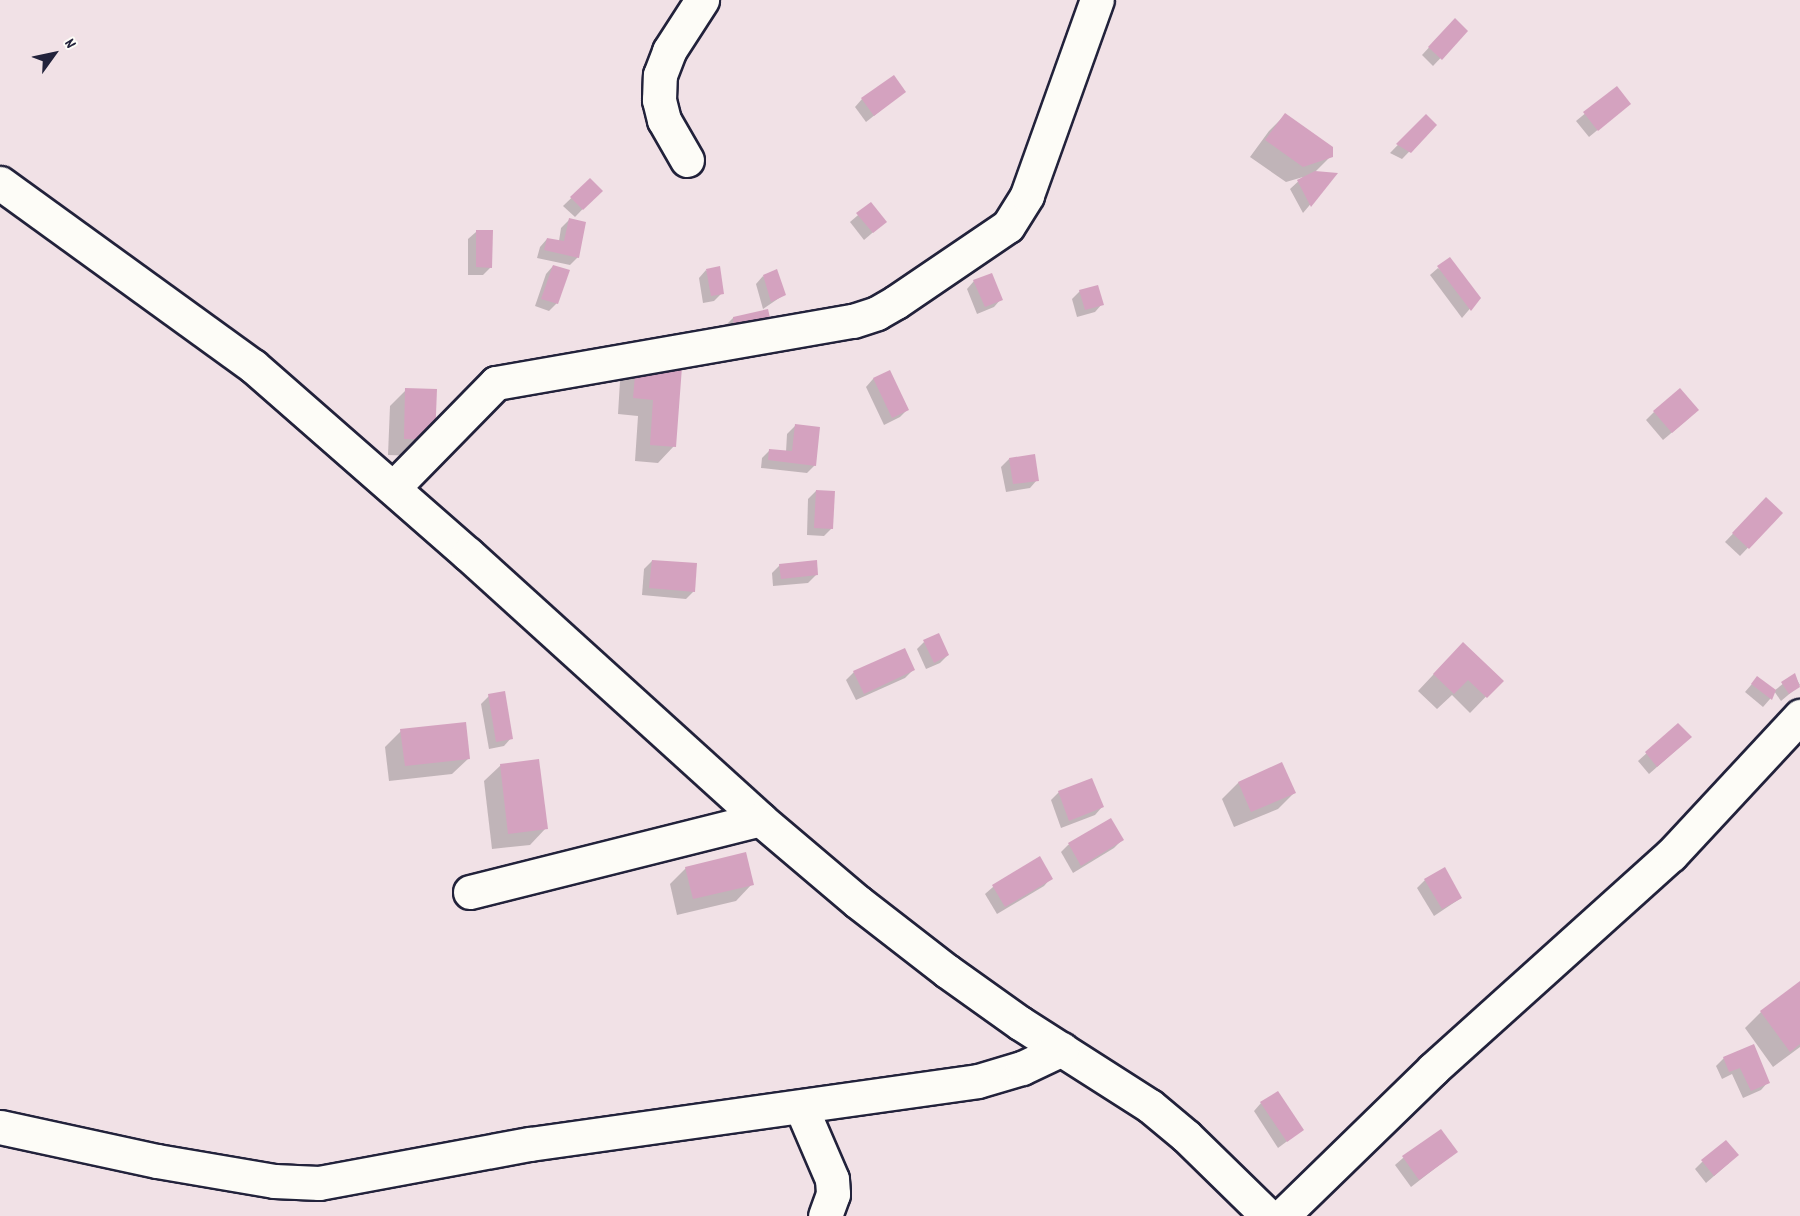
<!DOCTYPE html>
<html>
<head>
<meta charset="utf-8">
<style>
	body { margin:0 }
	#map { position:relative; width:1800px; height:1216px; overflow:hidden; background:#f1e1e6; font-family:Dekko,sans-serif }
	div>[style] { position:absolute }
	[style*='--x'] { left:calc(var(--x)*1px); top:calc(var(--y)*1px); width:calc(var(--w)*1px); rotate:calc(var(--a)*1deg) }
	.shadow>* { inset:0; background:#0003 }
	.building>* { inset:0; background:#d4a2bf }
	.roads { filter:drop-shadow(2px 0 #22223b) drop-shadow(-2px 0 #22223b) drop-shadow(0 2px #22223b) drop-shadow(0 -2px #22223b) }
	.minor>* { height:33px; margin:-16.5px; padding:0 16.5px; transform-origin:16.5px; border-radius:16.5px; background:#fdfcf7 }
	span { translate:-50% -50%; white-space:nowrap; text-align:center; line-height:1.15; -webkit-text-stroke:4.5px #fdfcf7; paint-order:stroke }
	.north { position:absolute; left:24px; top:24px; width:60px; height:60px; -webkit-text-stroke:4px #fdfcf7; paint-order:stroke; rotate:57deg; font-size:16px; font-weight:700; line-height:24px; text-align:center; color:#22223b }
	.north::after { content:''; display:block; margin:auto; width:21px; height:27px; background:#22223b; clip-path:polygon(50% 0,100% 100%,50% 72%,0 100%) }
</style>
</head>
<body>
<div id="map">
	<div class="shadow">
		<i style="clip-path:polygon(1447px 28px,1466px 31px,1433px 66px,1422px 55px)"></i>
		<i style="clip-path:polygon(1616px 88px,1629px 104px,1589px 137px,1576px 121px)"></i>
		<i style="clip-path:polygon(904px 92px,866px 122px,855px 107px,862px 99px)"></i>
		<i style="clip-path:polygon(1285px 115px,1331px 156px,1315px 172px,1336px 174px,1303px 213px,1290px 189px,1303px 177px,1286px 182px,1250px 157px,1269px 131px)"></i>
		<i style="clip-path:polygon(1426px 116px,1435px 125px,1402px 159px,1390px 153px)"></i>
		<i style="clip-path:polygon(590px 180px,600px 191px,575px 217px,563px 206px)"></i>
		<i style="clip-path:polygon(871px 204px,885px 222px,864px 240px,850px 222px)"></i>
		<i style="clip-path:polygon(569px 220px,578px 257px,570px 265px,537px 258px,540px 247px,547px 239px,559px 241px,561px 228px)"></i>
		<i style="clip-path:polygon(476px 232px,491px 267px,483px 275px,468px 275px,468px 239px)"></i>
		<i style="clip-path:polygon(553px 266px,557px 303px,549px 311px,535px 306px,546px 274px)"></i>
		<i style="clip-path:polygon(1438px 268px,1479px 298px,1462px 318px,1430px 275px)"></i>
		<i style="clip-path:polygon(706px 270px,722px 293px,714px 301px,703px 303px,699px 278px)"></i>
		<i style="clip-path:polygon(763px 276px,785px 294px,763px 309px,756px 284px)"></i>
		<i style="clip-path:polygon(974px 281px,1001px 299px,994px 307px,977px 314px,967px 289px)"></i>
		<i style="clip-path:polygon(1080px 291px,1102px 304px,1095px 312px,1077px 317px,1072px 299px)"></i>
		<i style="clip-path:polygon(733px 318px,769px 321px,727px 335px,725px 326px)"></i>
		<i style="clip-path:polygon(636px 365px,680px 368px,674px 446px,658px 463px,635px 461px,638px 416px,618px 414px,620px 381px)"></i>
		<i style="clip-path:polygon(889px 372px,908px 409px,900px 417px,884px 425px,866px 387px,873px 379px)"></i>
		<i style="clip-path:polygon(406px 390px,435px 391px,418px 456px,388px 455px,390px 406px)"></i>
		<i style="clip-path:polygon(1654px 412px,1689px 418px,1663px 440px,1646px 420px)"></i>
		<i style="clip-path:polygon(795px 426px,815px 465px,807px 473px,761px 468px,762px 458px,770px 450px,786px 452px,787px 434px)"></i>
		<i style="clip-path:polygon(1009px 459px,1037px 480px,1030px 488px,1006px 492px,1001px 467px)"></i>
		<i style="clip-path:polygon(816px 491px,832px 528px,824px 536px,807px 535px,808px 499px)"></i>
		<i style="clip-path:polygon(1766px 499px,1781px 513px,1740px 556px,1725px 542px)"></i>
		<i style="clip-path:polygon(652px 561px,694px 591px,686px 599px,642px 595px,644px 569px)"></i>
		<i style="clip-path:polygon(780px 565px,816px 575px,808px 583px,773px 586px,772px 573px)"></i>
		<i style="clip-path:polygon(924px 642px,948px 655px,940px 663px,926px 669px,917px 649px)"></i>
		<i style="clip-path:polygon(1447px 660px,1501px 681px,1470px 713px,1452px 695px,1437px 709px,1418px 691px)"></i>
		<i style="clip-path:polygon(913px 670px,905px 678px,856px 700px,846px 680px,854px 672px)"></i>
		<i style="clip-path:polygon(1794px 675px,1800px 685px,1781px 701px,1774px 691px)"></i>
		<i style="clip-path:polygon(1757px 678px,1774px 690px,1770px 699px,1763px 707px,1745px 692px)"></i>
		<i style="clip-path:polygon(489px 696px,511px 738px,504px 746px,489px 749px,481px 704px)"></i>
		<i style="clip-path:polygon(1678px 725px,1682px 745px,1649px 774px,1638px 761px)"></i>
		<i style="clip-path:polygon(401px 731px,469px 758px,452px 774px,389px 781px,385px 747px)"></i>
		<i style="clip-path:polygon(1281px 764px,1294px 793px,1278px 809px,1234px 827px,1222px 799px,1238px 783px)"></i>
		<i style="clip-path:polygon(501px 765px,546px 828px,530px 845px,492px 849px,484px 781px)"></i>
		<i style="clip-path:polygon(1059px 792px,1102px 807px,1095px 815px,1061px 828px,1051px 800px)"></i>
		<i style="clip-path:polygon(1110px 820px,1122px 840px,1114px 848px,1073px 873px,1061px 852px,1068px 845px)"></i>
		<i style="clip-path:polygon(1040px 858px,1051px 878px,1044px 886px,997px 914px,985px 894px,993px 887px)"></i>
		<i style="clip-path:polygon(686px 868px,752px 884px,736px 901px,677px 915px,670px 884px)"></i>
		<i style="clip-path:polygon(1425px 880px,1461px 898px,1434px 916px,1417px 888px)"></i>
		<i style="clip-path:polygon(1800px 983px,1800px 1047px,1773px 1067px,1745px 1028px,1761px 1012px)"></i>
		<i style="clip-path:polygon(1724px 1058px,1768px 1082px,1761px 1090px,1743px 1098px,1732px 1074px,1722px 1079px,1716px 1066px)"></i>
		<i style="clip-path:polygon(1261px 1103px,1302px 1130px,1278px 1148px,1254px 1111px)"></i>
		<i style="clip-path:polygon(1456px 1152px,1411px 1187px,1395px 1165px,1403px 1158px)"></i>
		<i style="clip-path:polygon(1702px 1162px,1729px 1163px,1706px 1183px,1695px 1169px)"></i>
	</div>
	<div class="building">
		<i style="clip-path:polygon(1455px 18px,1468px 31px,1442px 60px,1428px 47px)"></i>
		<i style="clip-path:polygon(894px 75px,906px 92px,874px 116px,861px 98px)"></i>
		<i style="clip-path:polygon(1617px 86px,1631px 104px,1598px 131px,1583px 112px)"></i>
		<i style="clip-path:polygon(1285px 113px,1333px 147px,1333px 157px,1303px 167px,1265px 140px)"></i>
		<i style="clip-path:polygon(1426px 114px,1437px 125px,1411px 153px,1396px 144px)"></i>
		<i style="clip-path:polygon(1315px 171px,1338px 173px,1311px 207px,1297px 180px)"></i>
		<i style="clip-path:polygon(590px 178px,603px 191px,583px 210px,570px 197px)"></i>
		<i style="clip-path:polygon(871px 202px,887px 222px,873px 233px,856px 213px)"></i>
		<i style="clip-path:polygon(569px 218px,586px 222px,579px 258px,544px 250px,547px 238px,564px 241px)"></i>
		<i style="clip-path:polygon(476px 230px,493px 230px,492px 268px,476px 267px)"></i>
		<i style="clip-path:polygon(1450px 257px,1481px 298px,1471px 311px,1437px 266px)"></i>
		<i style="clip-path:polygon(553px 265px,570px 270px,558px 304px,541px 299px)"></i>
		<i style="clip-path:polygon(720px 266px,724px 294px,711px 296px,706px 269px)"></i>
		<i style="clip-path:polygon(777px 269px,786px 295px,771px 302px,763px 275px)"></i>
		<i style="clip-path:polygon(992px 273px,1003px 300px,985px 307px,973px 280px)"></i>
		<i style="clip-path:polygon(1098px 285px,1104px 305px,1085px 310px,1079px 290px)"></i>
		<i style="clip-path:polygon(768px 309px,771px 322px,734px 328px,733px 317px)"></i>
		<i style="clip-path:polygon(636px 364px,682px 367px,676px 447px,650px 445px,653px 400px,633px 398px)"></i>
		<i style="clip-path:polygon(890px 370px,909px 410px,892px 418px,873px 378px)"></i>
		<i style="clip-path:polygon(405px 388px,437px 389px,435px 440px,404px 439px)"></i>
		<i style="clip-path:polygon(1680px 388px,1699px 410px,1672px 433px,1653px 411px)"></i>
		<i style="clip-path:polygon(795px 424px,820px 427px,816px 466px,768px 460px,769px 449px,792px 451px)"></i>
		<i style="clip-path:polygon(1035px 454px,1039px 481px,1013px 484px,1009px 458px)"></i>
		<i style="clip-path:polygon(816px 490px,835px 491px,833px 529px,814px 528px)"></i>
		<i style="clip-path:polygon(1766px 497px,1783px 513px,1749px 549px,1732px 533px)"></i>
		<i style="clip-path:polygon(652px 560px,697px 563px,695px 592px,649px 588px)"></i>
		<i style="clip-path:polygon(817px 560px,818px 575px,781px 579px,779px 564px)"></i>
		<i style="clip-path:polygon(939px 633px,949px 655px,934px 663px,923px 640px)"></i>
		<i style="clip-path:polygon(1463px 642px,1504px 681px,1487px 698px,1468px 680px,1454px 694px,1433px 674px)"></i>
		<i style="clip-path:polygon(905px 648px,915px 670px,864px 694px,853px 671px)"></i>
		<i style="clip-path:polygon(1795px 673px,1800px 687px,1789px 694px,1781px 682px)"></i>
		<i style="clip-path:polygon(1757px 676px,1776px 690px,1772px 700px,1751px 684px)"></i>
		<i style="clip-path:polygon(505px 691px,513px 739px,496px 742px,488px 694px)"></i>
		<i style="clip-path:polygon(466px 722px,470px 759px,405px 766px,400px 729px)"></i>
		<i style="clip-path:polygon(1678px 723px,1692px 737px,1657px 767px,1645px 752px)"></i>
		<i style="clip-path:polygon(539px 759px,548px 829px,508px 834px,500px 764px)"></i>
		<i style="clip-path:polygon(1282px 762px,1296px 793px,1251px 812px,1238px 782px)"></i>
		<i style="clip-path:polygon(1092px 778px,1104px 807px,1069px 821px,1058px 791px)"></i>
		<i style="clip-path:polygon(1111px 818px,1124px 840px,1081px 866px,1068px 843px)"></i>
		<i style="clip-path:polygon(746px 852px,754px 885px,693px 899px,685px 867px)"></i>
		<i style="clip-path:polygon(1040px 856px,1053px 879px,1005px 907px,992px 885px)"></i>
		<i style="clip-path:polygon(1445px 867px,1462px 898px,1442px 909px,1424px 879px)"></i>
		<i style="clip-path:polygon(1800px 981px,1800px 1044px,1790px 1052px,1760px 1011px)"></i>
		<i style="clip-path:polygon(1754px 1044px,1770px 1083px,1751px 1091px,1740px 1068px,1729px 1072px,1723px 1057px)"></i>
		<i style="clip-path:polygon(1278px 1091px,1304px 1130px,1287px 1142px,1260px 1102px)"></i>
		<i style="clip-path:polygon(1441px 1129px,1458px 1152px,1419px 1180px,1402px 1156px)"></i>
		<i style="clip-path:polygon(1726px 1140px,1739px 1155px,1714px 1176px,1701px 1160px)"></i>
	</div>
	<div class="roads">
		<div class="minor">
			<i style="--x:687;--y:160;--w:46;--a:-119.9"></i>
			<i style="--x:664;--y:120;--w:21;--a:-104"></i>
			<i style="--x:659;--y:100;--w:25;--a:-88"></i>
			<i style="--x:660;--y:75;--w:26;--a:-69"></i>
			<i style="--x:669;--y:51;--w:61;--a:-57.1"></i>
			<i style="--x:0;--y:183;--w:312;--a:35.9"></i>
			<i style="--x:253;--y:366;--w:286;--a:41.2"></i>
			<i style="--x:468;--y:554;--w:394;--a:42.2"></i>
			<i style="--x:760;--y:819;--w:128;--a:40.3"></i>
			<i style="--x:858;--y:902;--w:113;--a:37.8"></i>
			<i style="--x:947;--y:971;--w:90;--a:35.5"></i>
			<i style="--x:1020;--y:1023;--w:154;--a:32.6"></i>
			<i style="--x:1150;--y:1106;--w:47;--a:39.8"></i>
			<i style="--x:1186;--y:1136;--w:115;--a:44.3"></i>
			<i style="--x:393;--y:488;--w:147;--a:-45.6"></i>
			<i style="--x:496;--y:383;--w:362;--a:-9.9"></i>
			<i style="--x:853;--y:321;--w:25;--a:-18"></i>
			<i style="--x:877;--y:313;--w:22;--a:-30"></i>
			<i style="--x:896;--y:302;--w:135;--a:-34.2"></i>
			<i style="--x:1008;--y:226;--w:36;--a:-58"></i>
			<i style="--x:1027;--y:195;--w:207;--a:-70.3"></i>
			<i style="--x:470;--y:892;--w:299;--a:-14.1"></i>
			<i style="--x:801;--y:1107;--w:78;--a:66.7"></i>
			<i style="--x:832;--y:1179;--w:15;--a:86"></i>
			<i style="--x:833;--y:1194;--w:23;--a:110"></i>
			<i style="--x:0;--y:1127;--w:161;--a:12.2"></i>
			<i style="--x:157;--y:1161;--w:119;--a:9.7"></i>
			<i style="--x:274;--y:1181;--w:45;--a:2.5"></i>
			<i style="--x:319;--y:1183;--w:215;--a:-10.5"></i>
			<i style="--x:530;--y:1144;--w:452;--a:-8"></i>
			<i style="--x:978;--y:1081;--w:46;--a:-16.5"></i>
			<i style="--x:1022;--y:1068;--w:44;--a:-25.4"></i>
			<i style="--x:1282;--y:1216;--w:211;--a:-44.2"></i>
			<i style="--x:1433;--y:1069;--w:320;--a:-42"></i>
			<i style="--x:1671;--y:855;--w:190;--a:-47.1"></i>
		</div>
	</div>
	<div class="north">N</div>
</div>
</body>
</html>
